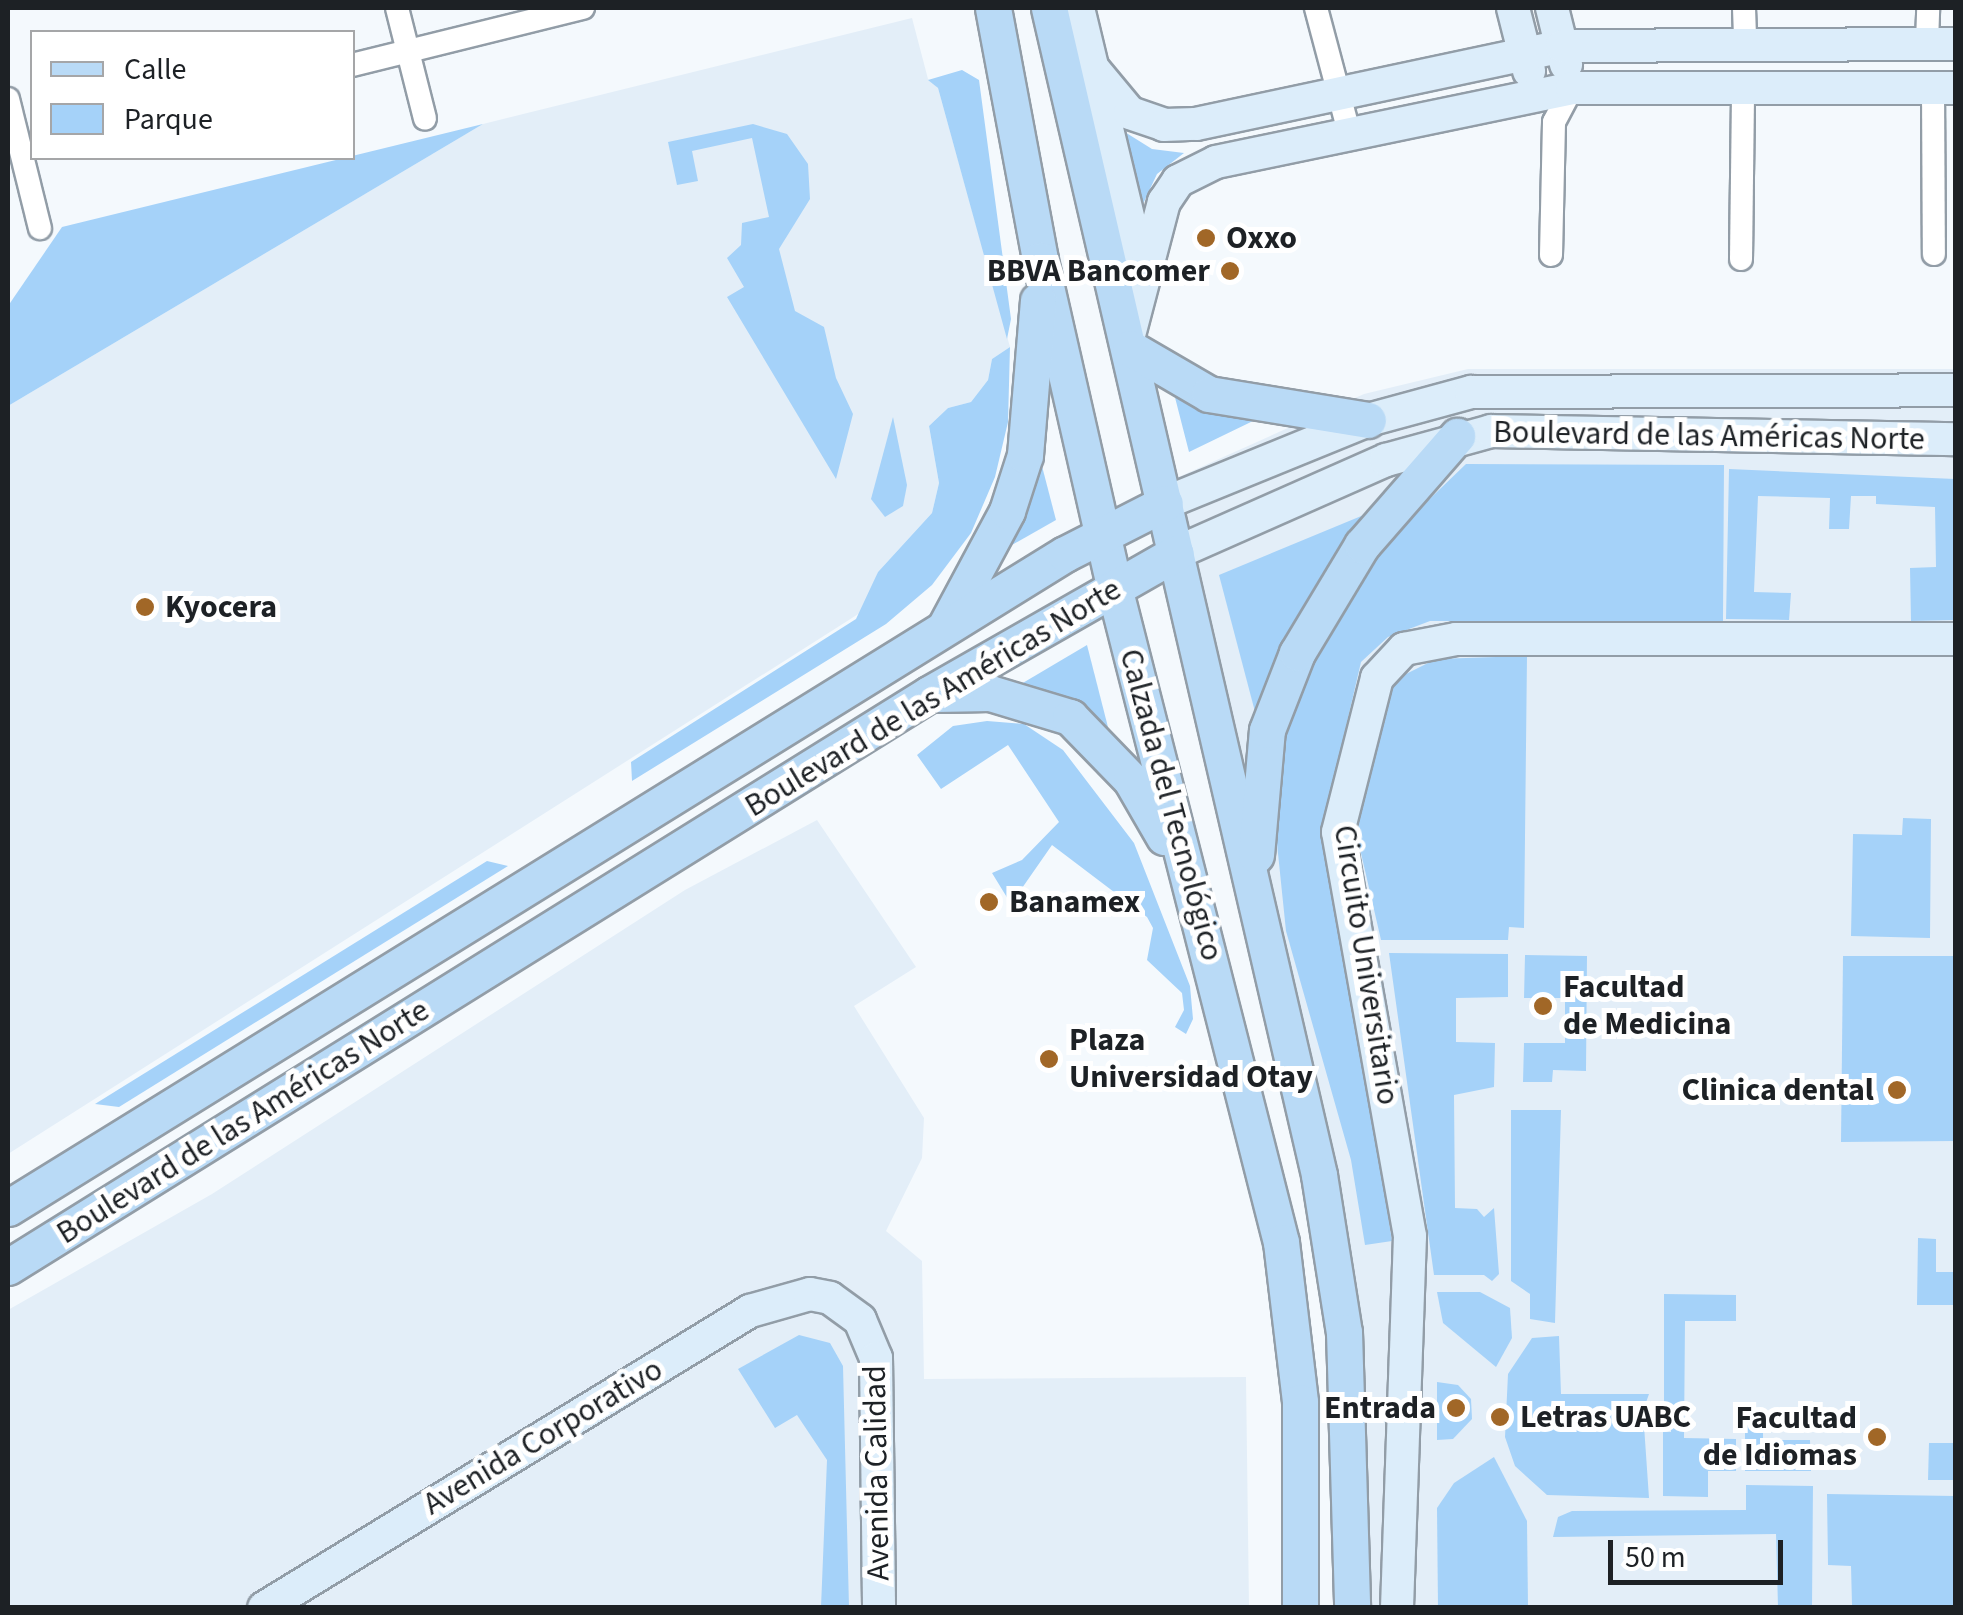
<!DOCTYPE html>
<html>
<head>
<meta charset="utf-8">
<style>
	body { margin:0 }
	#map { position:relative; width:1963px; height:1615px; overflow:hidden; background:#f4f9fd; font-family:"Source Sans 3",sans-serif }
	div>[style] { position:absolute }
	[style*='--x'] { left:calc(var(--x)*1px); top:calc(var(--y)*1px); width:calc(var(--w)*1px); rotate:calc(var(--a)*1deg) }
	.built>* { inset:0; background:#e3eef8 }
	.green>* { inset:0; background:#a5d2f9 }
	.roads { filter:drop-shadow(2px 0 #929da7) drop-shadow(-2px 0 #929da7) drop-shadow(0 2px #929da7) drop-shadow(0 -2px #929da7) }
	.street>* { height:22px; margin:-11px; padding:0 11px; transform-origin:11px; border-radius:11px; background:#fff }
	.secondary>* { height:32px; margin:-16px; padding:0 16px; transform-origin:16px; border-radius:16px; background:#dcedfa }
	.primary>* { height:35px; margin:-17.5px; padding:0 17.5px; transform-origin:17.5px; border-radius:17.5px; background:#b9daf6 }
	.dots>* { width:28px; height:28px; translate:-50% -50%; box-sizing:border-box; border:5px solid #fff; border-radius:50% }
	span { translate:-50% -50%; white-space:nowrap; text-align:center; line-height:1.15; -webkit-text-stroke:10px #fff; paint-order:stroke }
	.poi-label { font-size:32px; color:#1d2125; font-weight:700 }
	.left { translate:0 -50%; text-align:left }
	.right { translate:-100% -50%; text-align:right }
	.street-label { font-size:32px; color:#1d2125 }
	.frame { position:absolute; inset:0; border:10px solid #1d2125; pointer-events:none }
	.legend { position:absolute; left:30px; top:30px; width:325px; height:130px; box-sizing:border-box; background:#fff; border:2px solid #a5a6a8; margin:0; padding:12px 18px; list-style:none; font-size:30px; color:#1d2125 }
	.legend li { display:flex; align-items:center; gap:20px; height:50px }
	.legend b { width:50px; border:2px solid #a5a6a8 }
	.scale { position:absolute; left:1608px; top:1540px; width:175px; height:45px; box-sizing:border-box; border:5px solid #1d2125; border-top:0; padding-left:12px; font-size:30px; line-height:35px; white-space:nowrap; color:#1d2125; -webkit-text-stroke:8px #fff; paint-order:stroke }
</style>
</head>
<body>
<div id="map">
	<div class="built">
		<i style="clip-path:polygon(912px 18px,928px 79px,938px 88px,1010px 347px,992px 359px,988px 380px,971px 402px,948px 408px,929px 426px,939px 483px,932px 513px,878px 572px,863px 611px,8px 1154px,8px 406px,483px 124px)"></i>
		<i style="clip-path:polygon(1468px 369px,1955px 369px,1955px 1607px,1369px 1607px,1356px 1302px,1340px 1185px,1172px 480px,1364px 394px)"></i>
		<i style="clip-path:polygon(817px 820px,916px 967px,854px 1006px,924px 1118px,922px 1158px,886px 1231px,922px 1261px,924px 1379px,1246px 1377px,1249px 1607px,8px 1608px,8px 1310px,212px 1194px,685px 890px)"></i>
	</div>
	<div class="green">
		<i style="clip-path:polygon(962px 70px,979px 80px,1011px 319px,1007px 339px,938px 88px,928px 80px)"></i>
		<i style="clip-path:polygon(483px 124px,8px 406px,8px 306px,62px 227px)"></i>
		<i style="clip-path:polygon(753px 124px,787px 134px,808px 164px,810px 199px,779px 249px,795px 311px,824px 327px,836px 378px,853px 414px,836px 479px,727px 297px,744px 287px,727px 258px,741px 245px,742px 223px,769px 217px,752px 138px,692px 151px,698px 181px,677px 185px,668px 142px)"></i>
		<i style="clip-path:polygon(1112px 124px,1152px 149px,1184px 153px,1157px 174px,1136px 219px)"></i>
		<i style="clip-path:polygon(1010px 347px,1008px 422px,995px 477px,971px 533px,932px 585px,886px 624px,632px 781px,631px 762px,856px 619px,878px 572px,932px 513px,939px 483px,929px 426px,948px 408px,971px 402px,988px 380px,992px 359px)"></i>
		<i style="clip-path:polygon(1170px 378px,1186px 402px,1253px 421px,1189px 452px)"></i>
		<i style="clip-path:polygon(893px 417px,907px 485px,903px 506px,885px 517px,871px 499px)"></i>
		<i style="clip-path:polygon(1037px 447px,1056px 520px,996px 554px)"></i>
		<i style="clip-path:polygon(1466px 464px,1724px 465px,1723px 621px,1430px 621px,1388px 637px,1361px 662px,1326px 813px,1392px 1241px,1365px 1245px,1351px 1160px,1286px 931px,1276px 834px,1282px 747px,1287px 717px,1332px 617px,1387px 540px)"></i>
		<i style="clip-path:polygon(1729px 469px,1955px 479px,1955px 620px,1911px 621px,1910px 568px,1936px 567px,1935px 507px,1876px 504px,1876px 496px,1851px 496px,1849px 529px,1829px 529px,1830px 498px,1758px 496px,1754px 592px,1791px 593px,1789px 620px,1726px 619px)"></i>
		<i style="clip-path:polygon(1383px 507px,1259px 727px,1219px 575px)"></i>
		<i style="clip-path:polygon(1087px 645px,1110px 735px,1016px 687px)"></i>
		<i style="clip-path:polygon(1527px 656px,1524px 928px,1509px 927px,1508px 940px,1381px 940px,1355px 827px,1377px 720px,1394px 680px,1436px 659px)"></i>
		<i style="clip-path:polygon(987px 721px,1024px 724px,1063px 750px,1134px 843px,1190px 986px,1193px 1019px,1186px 1034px,1175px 1027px,1184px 1010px,1182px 993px,1147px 960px,1153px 928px,1147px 917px,1052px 845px,1011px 904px,992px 873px,1022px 860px,1059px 822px,1008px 745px,941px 789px,917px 755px,953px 726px)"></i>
		<i style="clip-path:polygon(1903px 818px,1931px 819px,1930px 938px,1851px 936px,1853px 834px,1902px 835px)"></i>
		<i style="clip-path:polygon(487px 861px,508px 866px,119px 1107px,95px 1104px)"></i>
		<i style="clip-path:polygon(1389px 953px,1508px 954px,1508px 997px,1456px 998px,1456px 1042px,1495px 1043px,1494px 1087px,1454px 1095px,1455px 1208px,1477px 1209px,1484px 1217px,1494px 1208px,1499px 1274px,1492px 1281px,1484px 1275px,1434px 1275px)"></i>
		<i style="clip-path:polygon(1525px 955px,1587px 956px,1586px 1071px,1553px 1070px,1552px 1082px,1523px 1082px,1524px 1043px,1565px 1043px,1565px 998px,1524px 998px)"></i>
		<i style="clip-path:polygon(1843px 956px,1955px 956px,1955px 1141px,1841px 1142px)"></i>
		<i style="clip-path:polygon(1511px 1110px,1561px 1110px,1555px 1323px,1530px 1319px,1530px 1294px,1511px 1281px)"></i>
		<i style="clip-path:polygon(1918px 1238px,1936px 1239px,1936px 1272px,1955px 1272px,1955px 1305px,1917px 1305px)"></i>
		<i style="clip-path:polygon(1437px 1292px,1480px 1292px,1510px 1308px,1512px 1338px,1496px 1367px,1443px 1323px)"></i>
		<i style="clip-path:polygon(1664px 1294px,1736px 1295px,1736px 1321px,1685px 1321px,1684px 1438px,1736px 1439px,1736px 1471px,1708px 1471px,1708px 1497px,1663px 1496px,1663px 1432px,1671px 1432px,1671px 1413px,1664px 1413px)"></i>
		<i style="clip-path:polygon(799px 1335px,830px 1343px,843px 1366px,849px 1607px,821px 1607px,827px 1460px,797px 1415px,775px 1428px,738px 1369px)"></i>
		<i style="clip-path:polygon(1559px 1336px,1561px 1394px,1649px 1394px,1643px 1411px,1649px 1498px,1547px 1495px,1515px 1466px,1505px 1437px,1508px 1374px,1532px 1338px)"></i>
		<i style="clip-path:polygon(1437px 1382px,1458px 1385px,1471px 1399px,1472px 1419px,1453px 1439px,1437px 1440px)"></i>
		<i style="clip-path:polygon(1745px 1417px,1763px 1417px,1763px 1440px,1810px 1440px,1811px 1471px,1745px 1471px)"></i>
		<i style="clip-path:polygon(1929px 1443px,1955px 1443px,1955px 1480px,1928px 1480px)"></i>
		<i style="clip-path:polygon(1494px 1457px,1527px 1521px,1528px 1607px,1438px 1607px,1437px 1508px,1454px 1483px)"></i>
		<i style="clip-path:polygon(1746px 1485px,1813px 1486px,1812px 1607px,1778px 1607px,1776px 1534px,1553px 1537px,1558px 1517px,1572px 1511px,1746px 1510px)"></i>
		<i style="clip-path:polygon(1827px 1494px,1955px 1496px,1955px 1607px,1852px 1605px,1851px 1566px,1828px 1565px)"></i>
	</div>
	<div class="roads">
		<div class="street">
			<i style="--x:397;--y:8;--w:114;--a:75.8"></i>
			<i style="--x:1316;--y:8;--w:128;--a:75.1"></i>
			<i style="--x:1744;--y:8;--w:36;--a:88"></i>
			<i style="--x:1927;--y:43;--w:35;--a:-88"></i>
			<i style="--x:352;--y:65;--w:238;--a:-13.9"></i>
			<i style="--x:1933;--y:88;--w:166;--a:89.7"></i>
			<i style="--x:8;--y:99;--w:133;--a:76.1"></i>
			<i style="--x:1551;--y:255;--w:133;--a:-88.7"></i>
			<i style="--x:1554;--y:122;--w:38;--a:-62"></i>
			<i style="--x:1741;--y:259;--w:170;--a:-89.3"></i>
		</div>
		<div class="secondary">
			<i style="--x:1078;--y:8;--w:265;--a:76.5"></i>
			<i style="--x:1513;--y:8;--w:65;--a:75.7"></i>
			<i style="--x:1552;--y:8;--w:58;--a:76"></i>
			<i style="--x:1090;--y:65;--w:62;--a:50.2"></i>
			<i style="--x:1130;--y:113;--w:36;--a:19"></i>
			<i style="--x:1164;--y:125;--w:32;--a:-2"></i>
			<i style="--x:1196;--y:124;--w:374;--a:-12"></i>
			<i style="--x:1562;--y:46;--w:394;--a:-0.3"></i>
			<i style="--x:1128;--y:339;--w:142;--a:-75.3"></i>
			<i style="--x:1164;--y:202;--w:25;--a:-56"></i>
			<i style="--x:1178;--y:181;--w:42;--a:-26.6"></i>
			<i style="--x:1216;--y:162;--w:364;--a:-11.7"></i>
			<i style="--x:1572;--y:88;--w:384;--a:0"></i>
			<i style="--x:1165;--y:503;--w:219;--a:-22.2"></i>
			<i style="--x:1368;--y:420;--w:107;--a:-15.2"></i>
			<i style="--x:1471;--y:392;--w:485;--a:-0.2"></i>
			<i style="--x:1176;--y:553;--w:230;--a:-23.9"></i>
			<i style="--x:1386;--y:460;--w:109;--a:-15.4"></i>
			<i style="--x:1491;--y:431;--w:465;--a:1"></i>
			<i style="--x:264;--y:1608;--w:570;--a:-31.43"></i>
			<i style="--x:750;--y:1311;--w:62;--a:-15.8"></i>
			<i style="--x:810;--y:1294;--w:20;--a:11"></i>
			<i style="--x:830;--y:1298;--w:37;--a:36"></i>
			<i style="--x:860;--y:1320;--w:41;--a:67.2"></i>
			<i style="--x:876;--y:1358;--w:250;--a:89.3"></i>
			<i style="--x:1397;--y:1608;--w:372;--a:-88"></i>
			<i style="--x:1410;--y:1236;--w:410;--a:-100.1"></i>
			<i style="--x:1338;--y:832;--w:159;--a:-75.8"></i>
			<i style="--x:1377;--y:678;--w:40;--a:-47"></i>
			<i style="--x:1404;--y:649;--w:53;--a:-10.9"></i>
			<i style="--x:1456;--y:639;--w:500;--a:0"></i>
		</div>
		<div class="primary">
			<i style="--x:993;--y:8;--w:256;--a:79.4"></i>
			<i style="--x:1040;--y:260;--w:335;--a:77.2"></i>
			<i style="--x:1114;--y:587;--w:676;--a:75.7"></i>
			<i style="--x:1281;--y:1242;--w:161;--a:83.2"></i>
			<i style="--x:1300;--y:1402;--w:206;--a:90"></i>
			<i style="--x:1049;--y:8;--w:1198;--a:76.97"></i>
			<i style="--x:1319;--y:1175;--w:159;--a:81"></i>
			<i style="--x:1344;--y:1332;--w:276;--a:88.3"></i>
			<i style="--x:1130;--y:348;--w:91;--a:30.2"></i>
			<i style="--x:1209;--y:394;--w:161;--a:9.3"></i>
			<i style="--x:946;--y:625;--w:129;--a:-61.8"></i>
			<i style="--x:1007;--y:511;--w:59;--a:-72.2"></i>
			<i style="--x:1025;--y:455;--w:155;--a:-85.2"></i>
			<i style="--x:935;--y:694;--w:55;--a:-1"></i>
			<i style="--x:990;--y:693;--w:84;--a:16.7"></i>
			<i style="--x:1070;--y:717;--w:88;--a:45.9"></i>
			<i style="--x:1131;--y:780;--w:66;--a:59.9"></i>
			<i style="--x:1256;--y:855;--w:125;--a:-85"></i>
			<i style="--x:1267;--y:730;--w:83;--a:-68.7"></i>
			<i style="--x:1297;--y:653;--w:126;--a:-59"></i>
			<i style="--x:1362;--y:545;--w:145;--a:-48.9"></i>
			<i style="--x:8;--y:1208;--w:1243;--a:-31.75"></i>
			<i style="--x:1065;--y:554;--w:112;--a:-27"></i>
			<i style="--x:8;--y:1267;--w:1085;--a:-31.89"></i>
			<i style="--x:929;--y:694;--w:284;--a:-29.7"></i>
		</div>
	</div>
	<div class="dots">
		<i style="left:1206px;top:238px;background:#a16727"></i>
		<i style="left:1230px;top:271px;background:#a16727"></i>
		<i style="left:145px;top:607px;background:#a16727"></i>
		<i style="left:989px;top:902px;background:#a16727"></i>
		<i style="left:1543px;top:1006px;background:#a16727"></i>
		<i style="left:1049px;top:1059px;background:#a16727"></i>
		<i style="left:1897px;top:1090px;background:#a16727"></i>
		<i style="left:1456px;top:1408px;background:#a16727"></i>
		<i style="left:1500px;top:1417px;background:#a16727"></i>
		<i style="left:1877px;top:1437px;background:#a16727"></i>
	</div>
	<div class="poi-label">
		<span class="left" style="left:1226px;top:238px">Oxxo</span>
		<span class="right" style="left:1210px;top:271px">BBVA Bancomer</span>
		<span class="left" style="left:165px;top:607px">Kyocera</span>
		<span class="left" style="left:1009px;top:902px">Banamex</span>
		<span class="left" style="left:1563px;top:1006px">Facultad<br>de Medicina</span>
		<span class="left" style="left:1069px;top:1059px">Plaza<br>Universidad Otay</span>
		<span class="right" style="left:1874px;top:1090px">Clinica dental</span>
		<span class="right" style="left:1436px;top:1408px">Entrada</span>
		<span class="left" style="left:1520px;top:1417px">Letras UABC</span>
		<span class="right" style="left:1857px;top:1437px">Facultad<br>de Idiomas</span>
	</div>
	<div class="street-label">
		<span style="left:1709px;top:436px;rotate:1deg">Boulevard de las Américas Norte</span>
		<span style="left:933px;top:698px;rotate:-31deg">Boulevard de las Américas Norte</span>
		<span style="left:1171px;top:805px;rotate:75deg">Calzada del Tecnológico</span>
		<span style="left:1366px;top:965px;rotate:81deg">Circuito Universitario</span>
		<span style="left:243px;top:1122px;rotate:-32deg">Boulevard de las Américas Norte</span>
		<span style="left:543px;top:1437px;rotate:-31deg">Avenida Corporativo</span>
		<span style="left:877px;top:1473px;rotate:-91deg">Avenida Calidad</span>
	</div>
	<div class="frame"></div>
	<ul class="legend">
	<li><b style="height:12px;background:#b9daf6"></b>Calle</li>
	<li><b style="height:28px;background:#a5d2f9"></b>Parque</li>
	</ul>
	<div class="scale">50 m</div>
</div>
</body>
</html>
